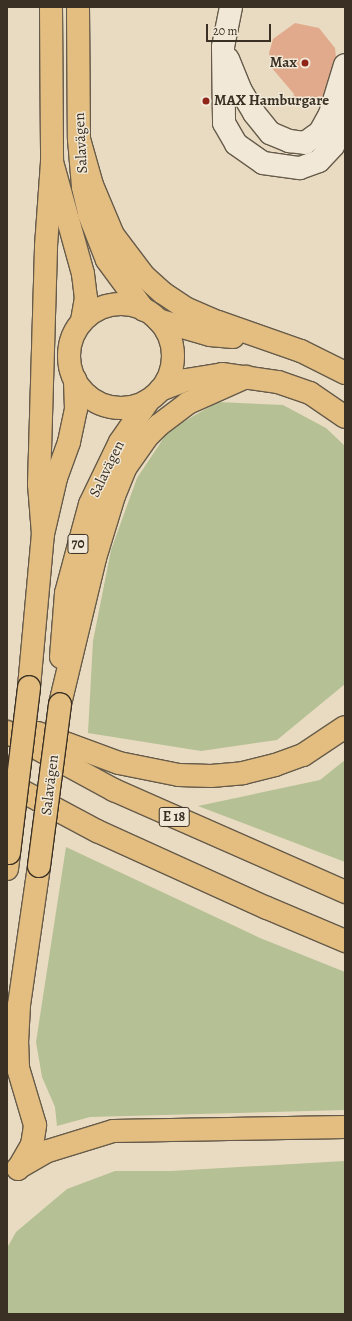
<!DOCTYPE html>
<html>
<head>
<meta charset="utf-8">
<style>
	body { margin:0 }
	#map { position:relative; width:352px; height:1321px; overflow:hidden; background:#e9dbc1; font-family:Alegreya,serif }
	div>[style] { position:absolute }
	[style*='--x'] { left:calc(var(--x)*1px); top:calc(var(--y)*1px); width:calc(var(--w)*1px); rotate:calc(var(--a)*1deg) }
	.green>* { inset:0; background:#b5c094 }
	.building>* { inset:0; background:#e2aa8c }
	.roads { filter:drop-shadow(1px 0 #665b4a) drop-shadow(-1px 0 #665b4a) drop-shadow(0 1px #665b4a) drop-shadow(0 -1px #665b4a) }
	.minor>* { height:22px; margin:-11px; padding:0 11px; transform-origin:11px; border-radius:11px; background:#f1e8d7 }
	.major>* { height:22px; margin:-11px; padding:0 11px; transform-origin:11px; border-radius:11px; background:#e4be80 }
	.highway>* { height:22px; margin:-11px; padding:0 11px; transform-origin:11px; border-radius:11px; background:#e4be80 }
	.highway>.ring { margin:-11px; padding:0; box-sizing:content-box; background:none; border:22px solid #e4be80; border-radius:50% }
	.bridges { filter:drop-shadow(1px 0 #3a3023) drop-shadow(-1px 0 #3a3023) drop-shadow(0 1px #3a3023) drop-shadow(0 -1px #3a3023) }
	.highway-bridge>* { height:22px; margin:-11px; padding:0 11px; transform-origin:11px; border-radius:11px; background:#e4be80 }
	.dots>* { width:11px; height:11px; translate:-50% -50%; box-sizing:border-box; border:2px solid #f1e8d7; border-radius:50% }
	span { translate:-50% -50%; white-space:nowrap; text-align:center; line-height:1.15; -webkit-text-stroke:3px #f1e8d7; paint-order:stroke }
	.shield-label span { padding:1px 3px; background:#f1e8d7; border:1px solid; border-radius:3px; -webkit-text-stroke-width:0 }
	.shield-label { font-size:14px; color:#3a3023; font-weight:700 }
	.poi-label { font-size:15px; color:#3a3023; font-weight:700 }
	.right { translate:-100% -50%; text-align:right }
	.left { translate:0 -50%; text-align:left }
	.street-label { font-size:15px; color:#3a3023 }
	.frame { position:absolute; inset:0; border:8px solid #3a3023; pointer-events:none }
	.scale { position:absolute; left:206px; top:24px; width:65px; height:18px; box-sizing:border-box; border:2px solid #3a3023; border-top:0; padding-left:5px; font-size:12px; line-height:14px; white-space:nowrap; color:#3a3023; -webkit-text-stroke:3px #f1e8d7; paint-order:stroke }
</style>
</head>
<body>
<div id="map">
	<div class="green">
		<i style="clip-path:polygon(218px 402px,283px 405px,326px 428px,345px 446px,345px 684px,277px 740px,201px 751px,88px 733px,93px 641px,111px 550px,137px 478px,169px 430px)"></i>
		<i style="clip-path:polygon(345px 760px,345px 862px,198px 806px,320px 780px)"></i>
		<i style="clip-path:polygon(66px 847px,260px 938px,345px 972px,345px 1110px,90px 1117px,57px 1126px,55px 1107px,42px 1077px,36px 1042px)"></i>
		<i style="clip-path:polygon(345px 1161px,345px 1314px,7px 1314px,7px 1248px,16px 1232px,67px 1189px,115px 1171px,171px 1171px)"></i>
	</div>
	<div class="building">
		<i style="clip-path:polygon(295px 23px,319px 28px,335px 48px,336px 57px,320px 105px,293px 102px,294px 94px,271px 67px,269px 53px,273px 39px)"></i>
	</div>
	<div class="roads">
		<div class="minor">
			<i style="--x:231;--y:7;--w:41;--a:101.3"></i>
			<i style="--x:223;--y:47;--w:76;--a:89.2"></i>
			<i style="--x:224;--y:123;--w:24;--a:60"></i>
			<i style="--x:236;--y:144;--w:33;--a:35"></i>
			<i style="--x:263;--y:163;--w:37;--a:8"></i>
			<i style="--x:300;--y:168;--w:20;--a:-20"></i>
			<i style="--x:319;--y:161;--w:21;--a:-47"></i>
			<i style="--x:333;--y:146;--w:35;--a:-70"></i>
			<i style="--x:228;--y:59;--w:35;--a:68"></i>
			<i style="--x:241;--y:91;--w:26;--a:59"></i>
			<i style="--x:254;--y:113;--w:26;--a:51"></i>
			<i style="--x:270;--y:133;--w:21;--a:23"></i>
			<i style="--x:289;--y:141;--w:16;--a:7"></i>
			<i style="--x:305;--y:143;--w:19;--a:-36"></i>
			<i style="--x:320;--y:132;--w:21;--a:-61"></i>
			<i style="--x:330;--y:114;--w:51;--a:-73"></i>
		</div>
		<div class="major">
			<i style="--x:51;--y:7;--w:155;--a:89.6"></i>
			<i style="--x:52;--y:162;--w:116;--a:74.5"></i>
			<i style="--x:83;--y:274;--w:24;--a:83"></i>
			<i style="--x:86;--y:298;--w:23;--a:100"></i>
			<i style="--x:78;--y:7;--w:132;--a:89.6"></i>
			<i style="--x:79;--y:139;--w:48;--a:85.2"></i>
			<i style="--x:83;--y:187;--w:28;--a:77"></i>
			<i style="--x:89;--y:214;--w:49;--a:68.6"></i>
			<i style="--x:107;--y:260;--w:62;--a:53.5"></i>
		</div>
		<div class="highway">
			<i style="--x:79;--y:139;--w:48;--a:74.2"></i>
			<i style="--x:92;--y:185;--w:54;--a:67.2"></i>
			<i style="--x:113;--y:235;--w:51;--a:52.9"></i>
			<i style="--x:144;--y:276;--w:25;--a:42"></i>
			<i style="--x:163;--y:293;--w:29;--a:34"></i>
			<i style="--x:187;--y:309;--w:34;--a:23"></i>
			<i style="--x:218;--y:322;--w:88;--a:19.3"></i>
			<i style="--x:301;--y:351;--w:49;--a:26.6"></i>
			<i class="ring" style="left:69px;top:304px;width:82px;height:82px"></i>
			<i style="--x:158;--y:320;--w:54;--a:16.1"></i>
			<i style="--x:210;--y:335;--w:23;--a:5"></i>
			<i style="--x:160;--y:390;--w:28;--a:-21"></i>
			<i style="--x:186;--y:380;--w:36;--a:-9"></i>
			<i style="--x:222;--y:374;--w:57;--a:8.1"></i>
			<i style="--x:278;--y:382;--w:34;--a:19"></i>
			<i style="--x:310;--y:393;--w:42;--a:34.4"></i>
			<i style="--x:43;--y:534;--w:50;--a:-94.6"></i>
			<i style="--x:39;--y:484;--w:238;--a:-88.3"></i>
			<i style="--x:46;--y:246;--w:84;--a:-85.9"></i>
			<i style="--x:61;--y:657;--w:64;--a:-85.5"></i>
			<i style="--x:66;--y:593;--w:92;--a:-74.9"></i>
			<i style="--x:90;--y:504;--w:69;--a:-64.2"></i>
			<i style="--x:120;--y:442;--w:51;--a:-55.4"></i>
			<i style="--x:29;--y:687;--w:154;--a:-84.8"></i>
			<i style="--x:43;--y:534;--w:57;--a:-76.9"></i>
			<i style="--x:56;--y:478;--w:38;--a:-70"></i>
			<i style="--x:69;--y:442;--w:34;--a:-78"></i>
			<i style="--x:76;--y:409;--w:30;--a:-92"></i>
			<i style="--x:60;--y:704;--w:150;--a:-76.5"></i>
			<i style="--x:95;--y:558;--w:65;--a:-73"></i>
			<i style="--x:114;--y:496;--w:31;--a:-68"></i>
			<i style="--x:126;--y:467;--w:35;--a:-55"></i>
			<i style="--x:146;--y:438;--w:18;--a:-45"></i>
			<i style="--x:159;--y:425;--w:36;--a:-37"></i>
			<i style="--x:188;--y:403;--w:64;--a:-24.1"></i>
			<i style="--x:7;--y:732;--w:122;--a:28.5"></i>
			<i style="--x:114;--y:790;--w:253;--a:23.8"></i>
			<i style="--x:38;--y:733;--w:86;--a:20.3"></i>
			<i style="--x:119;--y:763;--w:61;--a:11.3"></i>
			<i style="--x:179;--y:775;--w:32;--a:2"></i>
			<i style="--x:211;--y:776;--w:32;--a:-5"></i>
			<i style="--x:243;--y:773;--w:33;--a:-14"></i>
			<i style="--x:275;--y:765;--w:30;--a:-20"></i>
			<i style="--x:303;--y:755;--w:50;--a:-33.7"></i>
			<i style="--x:7;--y:783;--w:102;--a:28.1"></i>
			<i style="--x:97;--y:831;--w:187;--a:24.4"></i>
			<i style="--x:267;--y:908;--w:85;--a:22.9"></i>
			<i style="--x:7;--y:869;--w:16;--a:-83"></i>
			<i style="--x:18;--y:1168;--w:34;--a:-30"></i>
			<i style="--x:48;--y:1151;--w:68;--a:-17.1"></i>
			<i style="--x:113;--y:1131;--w:232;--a:-1"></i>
			<i style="--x:18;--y:1169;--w:28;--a:-60"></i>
			<i style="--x:32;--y:1145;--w:20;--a:-81"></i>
			<i style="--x:35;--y:1125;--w:59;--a:-106.6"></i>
			<i style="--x:18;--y:1068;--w:25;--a:-92"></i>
			<i style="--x:17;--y:1043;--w:38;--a:-87"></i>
			<i style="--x:19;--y:1005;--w:140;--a:-81.8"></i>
		</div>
	</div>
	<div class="bridges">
		<div class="highway-bridge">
			<i style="--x:9;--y:853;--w:167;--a:-83.1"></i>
			<i style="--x:39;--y:866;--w:163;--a:-82.6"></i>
		</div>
	</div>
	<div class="dots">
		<i style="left:305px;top:63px;background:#8f2418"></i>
		<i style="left:206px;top:101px;background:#8f2418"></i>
	</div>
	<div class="shield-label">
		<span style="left:78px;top:544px">70</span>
		<span style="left:174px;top:817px">E 18</span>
	</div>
	<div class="poi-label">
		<span class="right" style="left:297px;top:63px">Max</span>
		<span class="left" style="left:214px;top:101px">MAX Hamburgare</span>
	</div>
	<div class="street-label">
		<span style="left:81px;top:143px;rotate:-93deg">Salavägen</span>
		<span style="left:107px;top:469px;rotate:-64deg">Salavägen</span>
		<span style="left:50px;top:785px;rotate:-83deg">Salavägen</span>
	</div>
	<div class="frame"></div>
	<div class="scale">20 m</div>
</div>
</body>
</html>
